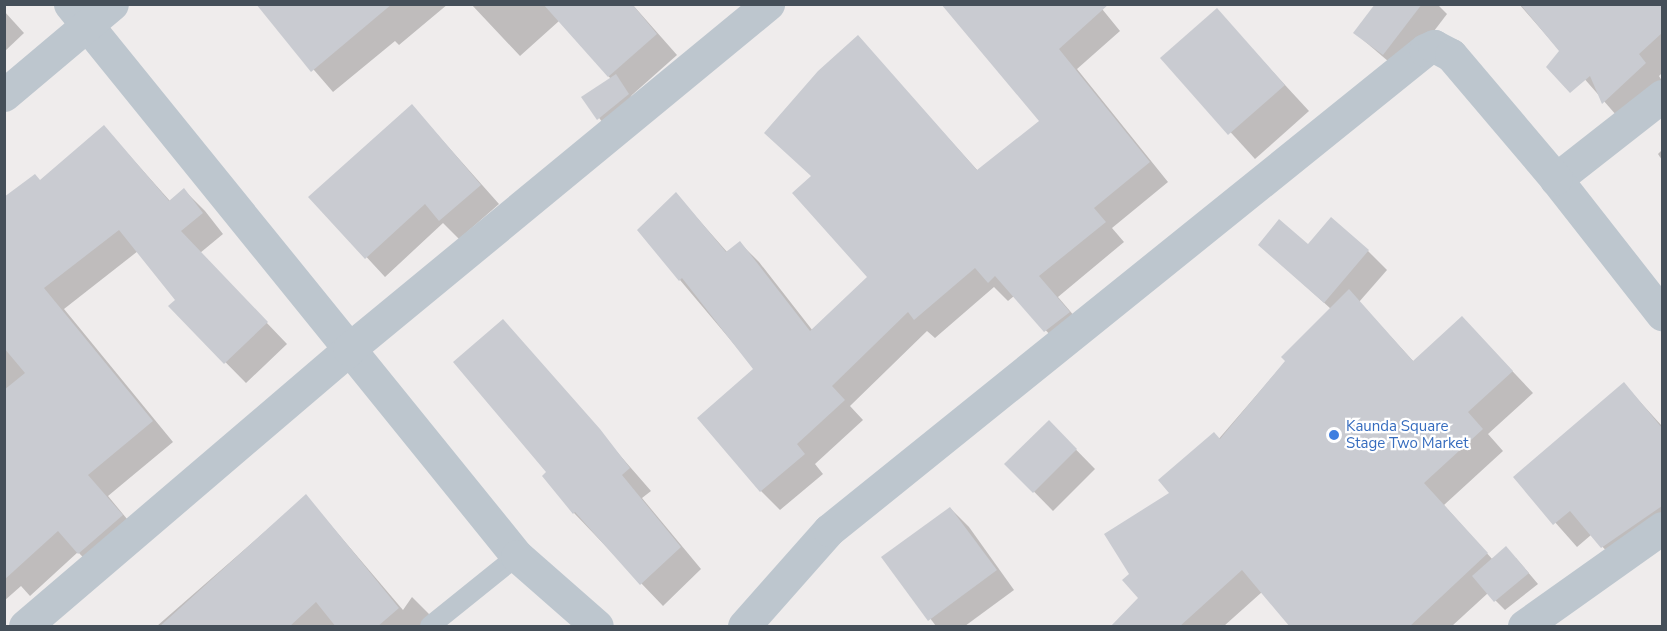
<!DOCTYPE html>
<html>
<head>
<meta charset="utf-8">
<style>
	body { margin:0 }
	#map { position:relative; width:1667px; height:631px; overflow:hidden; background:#efecec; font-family:"Nunito Sans",sans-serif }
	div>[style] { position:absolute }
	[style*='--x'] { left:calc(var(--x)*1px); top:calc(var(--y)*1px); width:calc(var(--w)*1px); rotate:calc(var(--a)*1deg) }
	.shadow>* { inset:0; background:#0003 }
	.building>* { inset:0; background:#c9cbd1 }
	.lane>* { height:20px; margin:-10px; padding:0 10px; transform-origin:10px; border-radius:10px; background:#bdc6ce }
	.street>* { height:33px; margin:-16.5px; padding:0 16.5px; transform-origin:16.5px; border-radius:16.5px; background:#bdc6ce }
	.dots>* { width:16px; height:16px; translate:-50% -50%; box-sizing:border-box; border:3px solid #fff; border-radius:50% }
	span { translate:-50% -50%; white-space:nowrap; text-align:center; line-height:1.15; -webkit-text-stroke:4.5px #fff; paint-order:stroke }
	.shop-label { font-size:15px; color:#366cbe }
	.left { translate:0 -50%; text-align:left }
	.frame { position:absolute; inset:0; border:6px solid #454f59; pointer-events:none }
</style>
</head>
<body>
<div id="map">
	<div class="shadow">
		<i style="clip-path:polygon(257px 4px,448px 4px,399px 45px,395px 41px,333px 92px)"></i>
		<i style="clip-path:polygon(471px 4px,632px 4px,677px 55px,632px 95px,608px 129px,583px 98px,611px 79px,559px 21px,520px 56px)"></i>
		<i style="clip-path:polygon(943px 4px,1098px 4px,1120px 31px,1077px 69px,1168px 182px,1112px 228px,1124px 242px,1058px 297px,1088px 332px,1065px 351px,1014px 296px,1008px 301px,994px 287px,935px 338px,927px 331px,850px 406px,863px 420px,815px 464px,823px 474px,780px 510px,761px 491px,755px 369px,680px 280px,676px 194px,728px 253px,740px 243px,759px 262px,813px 331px,869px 278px,812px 177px,857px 37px,978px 171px,1041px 121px)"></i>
		<i style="clip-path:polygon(1377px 4px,1437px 4px,1447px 14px,1402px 73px,1355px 33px)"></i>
		<i style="clip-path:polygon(1519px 4px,1662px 4px,1662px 73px,1659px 76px,1662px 81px,1624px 124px)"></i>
		<i style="clip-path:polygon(1216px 10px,1309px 111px,1255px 159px,1163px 58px)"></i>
		<i style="clip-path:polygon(4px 11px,24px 33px,4px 52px)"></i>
		<i style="clip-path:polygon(412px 106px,499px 204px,459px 239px,443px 223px,385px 277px,311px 197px)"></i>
		<i style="clip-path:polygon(104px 127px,170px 201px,184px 190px,205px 211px,223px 234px,200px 253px,287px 344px,246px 383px,170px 306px,177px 300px,138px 251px,64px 309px,173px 442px,108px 496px,142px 537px,99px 574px,78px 552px,30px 596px,21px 586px,4px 601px,4px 238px,40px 181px)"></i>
		<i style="clip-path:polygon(1662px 150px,1662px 160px,1658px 154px)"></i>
		<i style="clip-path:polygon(1260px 245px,1368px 251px,1387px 270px,1359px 302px,1414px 362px,1462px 318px,1533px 393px,1488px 434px,1503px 451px,1444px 505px,1493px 560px,1516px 558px,1538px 584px,1505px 610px,1488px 593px,1452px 626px,1292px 626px,1262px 592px,1224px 626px,1112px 626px,1140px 598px,1131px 574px,1172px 493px,1331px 309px)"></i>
		<i style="clip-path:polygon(503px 321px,651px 491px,642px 498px,701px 569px,663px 606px,574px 513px,548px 473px)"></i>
		<i style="clip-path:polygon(1624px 384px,1662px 426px,1662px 545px,1625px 570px,1591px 535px,1577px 547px,1515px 477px)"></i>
		<i style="clip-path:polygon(1049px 422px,1095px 469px,1053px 511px,1007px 464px)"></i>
		<i style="clip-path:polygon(306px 496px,403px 610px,412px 597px,441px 626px,157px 626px)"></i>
		<i style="clip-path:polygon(950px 508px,969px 527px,1014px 590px,965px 626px,936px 626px,883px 557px)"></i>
	</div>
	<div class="building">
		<i style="clip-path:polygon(256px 4px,392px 4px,311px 72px)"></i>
		<i style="clip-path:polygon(543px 4px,632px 4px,657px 34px,608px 77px)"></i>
		<i style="clip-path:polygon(941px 4px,1109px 4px,1059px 49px,1150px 162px,1094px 208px,1106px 222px,1039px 276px,1070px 312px,1044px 332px,995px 276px,988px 283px,975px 268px,914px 320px,908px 312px,832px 386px,845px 400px,797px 444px,805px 454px,760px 492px,697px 418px,753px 369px,682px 278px,679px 281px,637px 230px,676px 192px,726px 252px,740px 241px,810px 331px,867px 277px,792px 193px,811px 176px,764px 133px,818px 71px,858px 35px,977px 170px,1039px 121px)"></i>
		<i style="clip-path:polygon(1375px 4px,1422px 4px,1383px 55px,1353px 33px)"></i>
		<i style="clip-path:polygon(1520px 4px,1662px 4px,1662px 33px,1639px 54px,1646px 63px,1602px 104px,1590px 76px,1570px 93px,1546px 67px,1559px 51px)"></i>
		<i style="clip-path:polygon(1217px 8px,1285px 85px,1228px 135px,1160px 58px)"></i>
		<i style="clip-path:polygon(616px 74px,629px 94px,597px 120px,581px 97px)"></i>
		<i style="clip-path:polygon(412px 104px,481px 185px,439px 221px,425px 204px,365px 259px,308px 197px)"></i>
		<i style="clip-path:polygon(104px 125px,169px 201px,184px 188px,203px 213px,181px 231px,268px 322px,224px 364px,168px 306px,175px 300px,119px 230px,44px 288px,153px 421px,88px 475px,123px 515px,78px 554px,58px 531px,4px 580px,4px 390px,25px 373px,4px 348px,4px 197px,35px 174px,40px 180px)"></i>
		<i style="clip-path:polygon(1331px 217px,1369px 250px,1324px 303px,1258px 245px,1279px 219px,1308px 244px)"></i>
		<i style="clip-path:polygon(1349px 289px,1413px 361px,1462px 316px,1513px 371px,1468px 412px,1483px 429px,1424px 483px,1488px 553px,1409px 627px,1290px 627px,1242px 570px,1179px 627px,1110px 627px,1138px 598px,1122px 580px,1129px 574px,1104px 534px,1169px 493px,1158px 480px,1214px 432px,1220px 439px,1285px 361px,1281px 357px)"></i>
		<i style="clip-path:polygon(503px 319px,600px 429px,630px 468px,622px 475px,681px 547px,640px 585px,575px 512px,573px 514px,542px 476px,546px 472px,453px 362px)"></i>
		<i style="clip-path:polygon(1624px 382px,1662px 428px,1662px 506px,1601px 548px,1570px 511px,1553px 525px,1513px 477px)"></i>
		<i style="clip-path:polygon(1049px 420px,1077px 449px,1033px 493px,1004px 464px)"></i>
		<i style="clip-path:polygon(306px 494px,399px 608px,377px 627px,336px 627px,316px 602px,289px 627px,159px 627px)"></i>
		<i style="clip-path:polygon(950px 507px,997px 570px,928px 621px,881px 557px)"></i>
		<i style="clip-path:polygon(1506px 546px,1529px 573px,1494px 602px,1472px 576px)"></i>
	</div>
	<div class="lane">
		<i style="--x:430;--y:626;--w:112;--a:-38.8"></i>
	</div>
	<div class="street">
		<i style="--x:70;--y:4;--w:710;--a:51"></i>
		<i style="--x:517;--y:556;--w:106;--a:41.2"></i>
		<i style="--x:4;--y:95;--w:141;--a:-40.1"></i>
		<i style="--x:1662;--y:96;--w:135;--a:141.9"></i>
		<i style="--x:1556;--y:179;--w:172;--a:51.9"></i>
		<i style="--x:25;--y:626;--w:426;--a:-40.5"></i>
		<i style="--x:349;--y:349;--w:543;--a:-39.47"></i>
		<i style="--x:744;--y:626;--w:128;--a:-48.5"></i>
		<i style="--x:829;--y:530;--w:765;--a:-38.85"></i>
		<i style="--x:1425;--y:50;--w:10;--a:-24"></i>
		<i style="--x:1434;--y:46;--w:19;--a:28"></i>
		<i style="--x:1451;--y:55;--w:162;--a:49.7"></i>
		<i style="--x:1524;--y:626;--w:169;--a:-35.4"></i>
	</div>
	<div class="dots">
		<i style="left:1334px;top:435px;background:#3f7fe0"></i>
	</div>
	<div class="shop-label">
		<span class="left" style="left:1346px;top:435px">Kaunda Square<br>Stage Two Market</span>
	</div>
	<div class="frame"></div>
</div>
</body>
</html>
